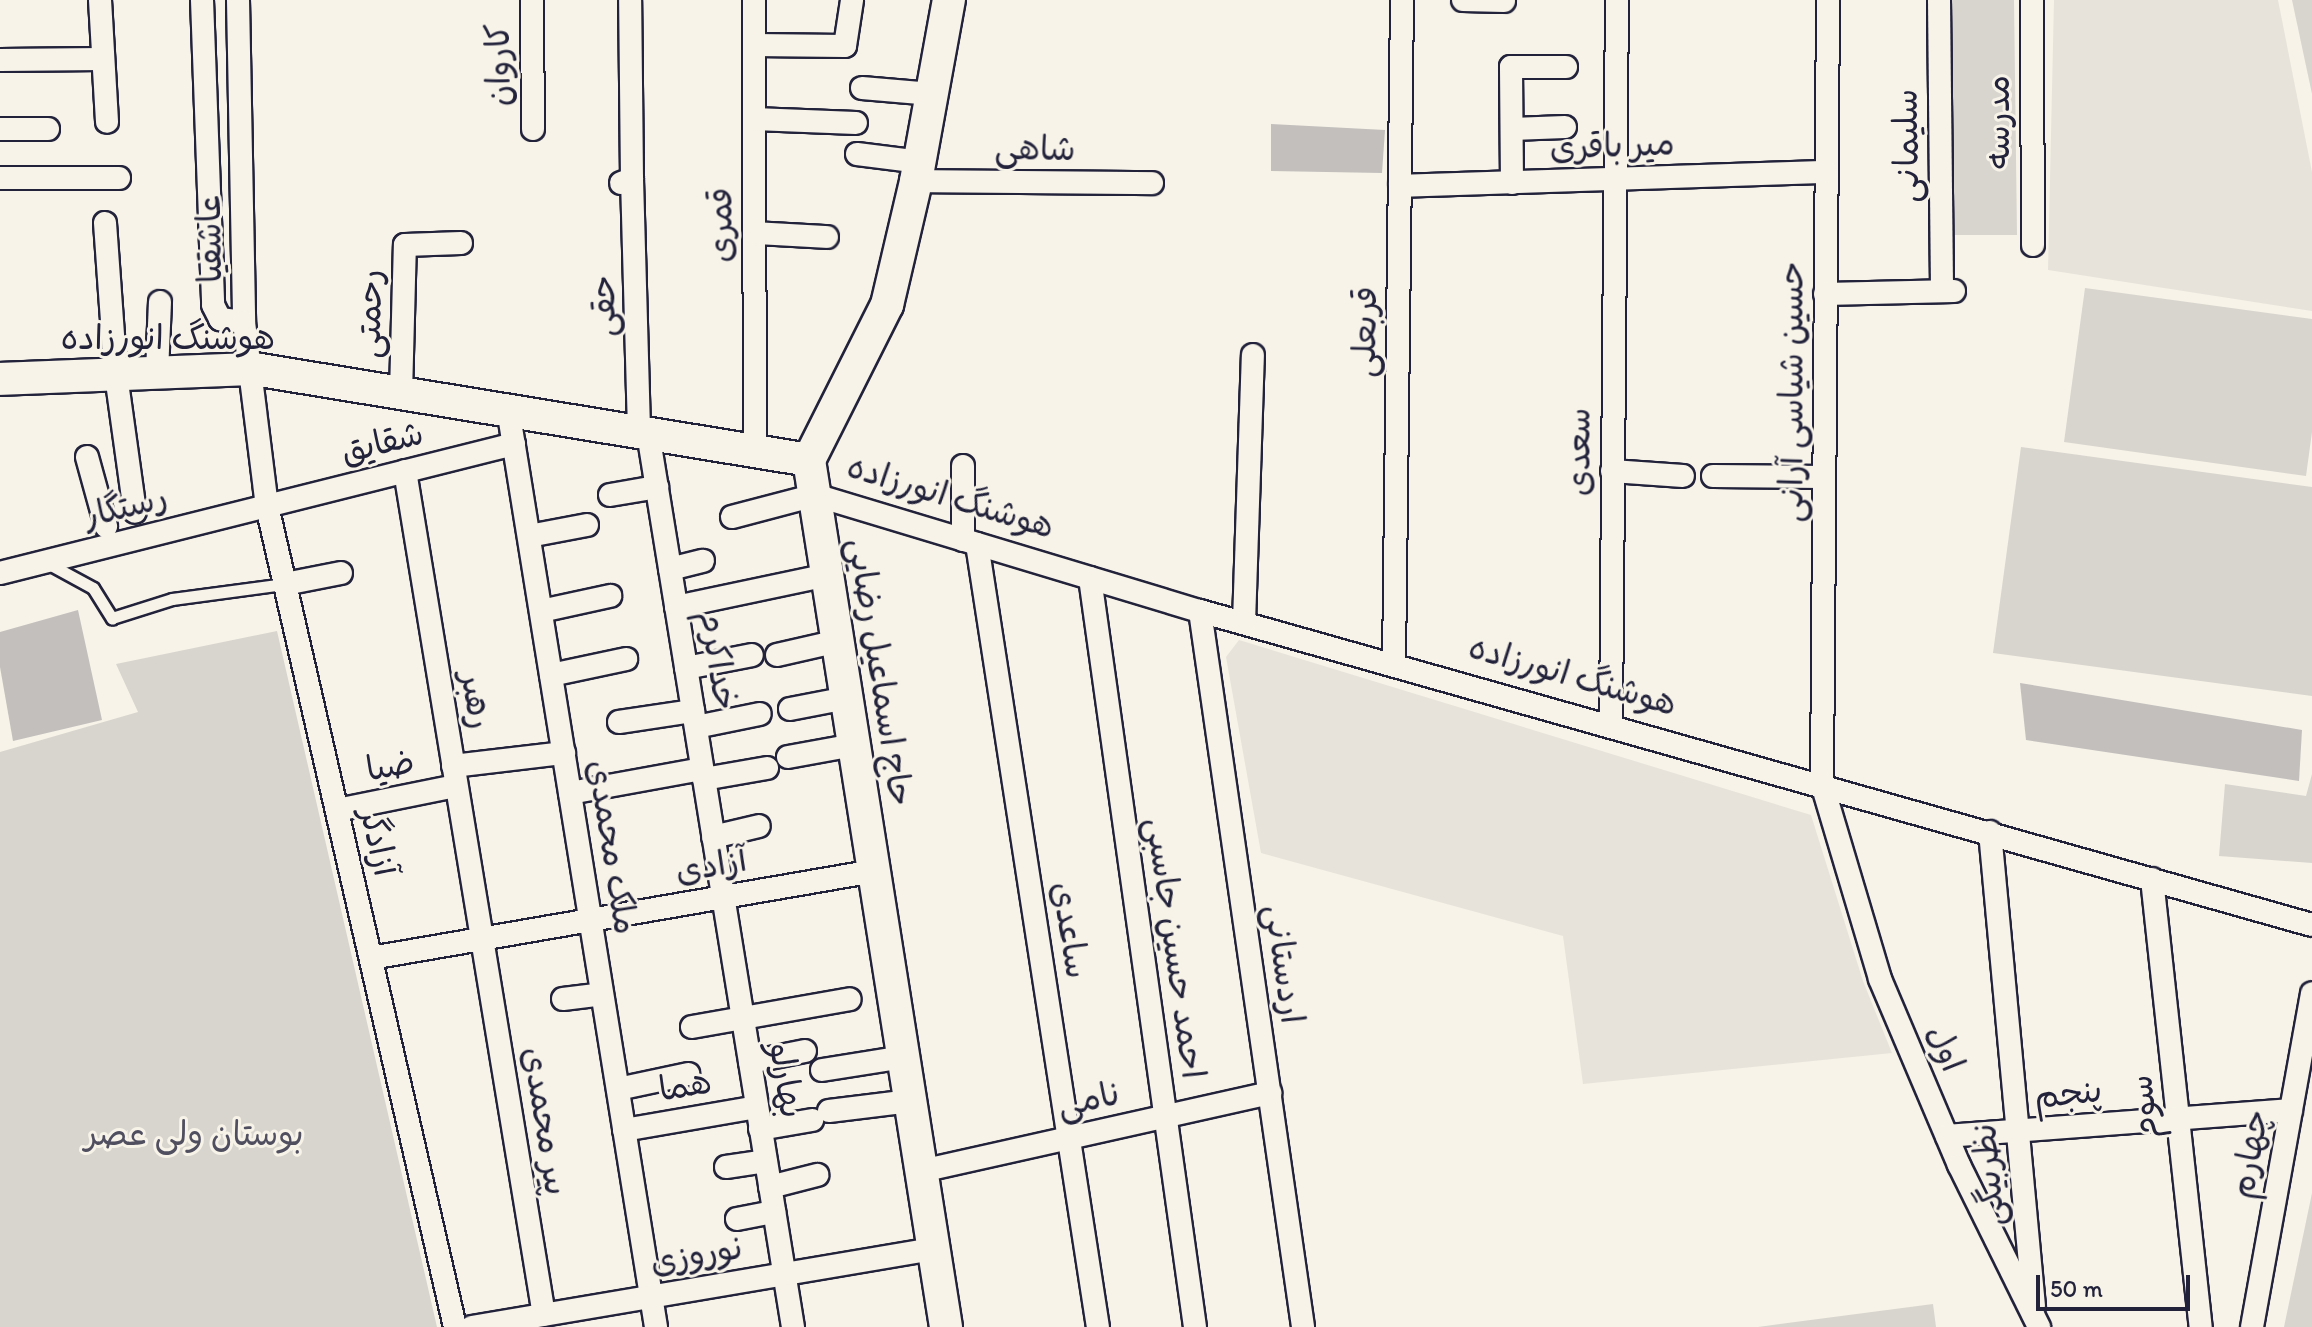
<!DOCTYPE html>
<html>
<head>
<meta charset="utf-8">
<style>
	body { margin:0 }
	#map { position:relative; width:2312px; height:1327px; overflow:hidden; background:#f7f3e8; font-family:Itim,"Playpen Sans Arabic",sans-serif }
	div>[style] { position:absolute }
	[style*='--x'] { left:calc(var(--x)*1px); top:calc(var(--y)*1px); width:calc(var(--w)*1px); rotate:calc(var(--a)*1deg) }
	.built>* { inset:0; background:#e7e3db }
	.green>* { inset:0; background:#d8d5cf }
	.building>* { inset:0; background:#c2bfbd }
	.roads { filter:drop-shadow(2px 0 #22223b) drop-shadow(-2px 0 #22223b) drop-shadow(0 2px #22223b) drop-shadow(0 -2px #22223b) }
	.lane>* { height:11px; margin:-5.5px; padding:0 5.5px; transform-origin:5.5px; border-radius:5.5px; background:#f7f3e8 }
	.street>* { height:22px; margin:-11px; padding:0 11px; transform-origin:11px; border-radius:11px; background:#f7f3e8 }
	.secondary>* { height:32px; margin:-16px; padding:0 16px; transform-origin:16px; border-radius:16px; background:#f7f3e8 }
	span { translate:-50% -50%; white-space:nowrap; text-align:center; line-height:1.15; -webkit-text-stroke:6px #f7f3e8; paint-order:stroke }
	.street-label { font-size:34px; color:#22223b }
	.park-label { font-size:34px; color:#504f60 }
	.scale { position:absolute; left:2036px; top:1275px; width:154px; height:36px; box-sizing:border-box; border:4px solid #22223b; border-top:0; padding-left:10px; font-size:24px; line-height:28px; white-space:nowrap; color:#22223b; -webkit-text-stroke:6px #f7f3e8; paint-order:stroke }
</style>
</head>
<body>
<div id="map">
	<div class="built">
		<i style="clip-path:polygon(2054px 0,2278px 0,2312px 172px,2312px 311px,2048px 270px)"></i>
		<i style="clip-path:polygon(1239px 640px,1811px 815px,1863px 981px,1892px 1053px,1583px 1084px,1563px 936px,1261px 853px,1226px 657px)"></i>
	</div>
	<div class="green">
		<i style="clip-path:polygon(1948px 0,2014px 0,2017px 235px,1951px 235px)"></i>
		<i style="clip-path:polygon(2292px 0,2312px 0,2312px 94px)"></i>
		<i style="clip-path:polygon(2085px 288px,2312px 319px,2312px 432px,2306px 476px,2064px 442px)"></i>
		<i style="clip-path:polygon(2021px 447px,2312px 487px,2312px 696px,1993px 653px)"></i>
		<i style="clip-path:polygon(277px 631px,437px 1327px,0 1327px,0 752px,138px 712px,116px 664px)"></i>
		<i style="clip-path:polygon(2312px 774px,2312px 863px,2219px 856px,2225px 784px,2306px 796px)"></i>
		<i style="clip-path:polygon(2312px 1193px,2312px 1327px,2284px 1327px)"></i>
		<i style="clip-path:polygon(1933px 1304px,1936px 1327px,1758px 1327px)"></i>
	</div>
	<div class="building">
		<i style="clip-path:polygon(1271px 124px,1385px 130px,1382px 173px,1271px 171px)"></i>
		<i style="clip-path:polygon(78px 610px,102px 720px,13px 741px,0 667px,0 632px)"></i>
		<i style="clip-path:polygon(2020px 683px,2302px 730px,2299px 781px,2026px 740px)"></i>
	</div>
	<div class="roads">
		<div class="lane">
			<i style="--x:49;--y:564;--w:50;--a:28.6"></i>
			<i style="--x:93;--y:588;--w:36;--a:58"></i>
			<i style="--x:112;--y:618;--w:63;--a:-17.6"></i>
			<i style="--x:172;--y:599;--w:114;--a:-7.6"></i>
		</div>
		<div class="street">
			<i style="--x:100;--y:0;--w:122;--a:86.7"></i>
			<i style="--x:202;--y:0;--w:305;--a:87.9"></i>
			<i style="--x:213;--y:305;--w:16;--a:63"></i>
			<i style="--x:220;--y:319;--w:24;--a:7"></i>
			<i style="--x:238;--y:0;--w:322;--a:88.9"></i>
			<i style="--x:244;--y:322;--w:185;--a:82.9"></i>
			<i style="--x:267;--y:506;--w:842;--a:77.1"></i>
			<i style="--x:532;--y:0;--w:129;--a:89.6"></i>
			<i style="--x:754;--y:0;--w:450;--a:89.9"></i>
			<i style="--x:1463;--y:0;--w:41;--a:1.4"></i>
			<i style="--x:1828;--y:0;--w:784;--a:90.44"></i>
			<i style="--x:1822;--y:784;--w:203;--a:73.4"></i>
			<i style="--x:1880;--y:979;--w:202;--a:67"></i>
			<i style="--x:1959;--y:1165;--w:181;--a:63.7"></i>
			<i style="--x:1939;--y:0;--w:291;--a:89.4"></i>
			<i style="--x:2032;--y:0;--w:245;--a:89.8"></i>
			<i style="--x:754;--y:45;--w:91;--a:0.6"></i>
			<i style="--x:845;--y:46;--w:47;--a:-81.3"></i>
			<i style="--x:0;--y:60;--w:102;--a:-0.6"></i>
			<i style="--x:862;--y:88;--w:70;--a:4.9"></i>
			<i style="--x:754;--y:119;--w:102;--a:2.2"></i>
			<i style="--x:0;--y:129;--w:48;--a:0"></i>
			<i style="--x:1512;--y:129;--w:53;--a:-2.2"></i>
			<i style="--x:857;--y:154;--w:64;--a:7.2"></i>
			<i style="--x:0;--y:178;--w:119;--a:0"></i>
			<i style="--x:632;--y:179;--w:252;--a:88.4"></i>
			<i style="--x:916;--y:181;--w:236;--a:0.5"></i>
			<i style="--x:621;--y:183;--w:12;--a:-20"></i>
			<i style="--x:632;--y:179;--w:179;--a:-90.6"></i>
			<i style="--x:1512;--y:183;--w:116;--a:-90.5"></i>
			<i style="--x:1511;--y:67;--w:55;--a:0"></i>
			<i style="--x:1400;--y:186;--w:426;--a:-1.9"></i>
			<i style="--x:105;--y:223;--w:152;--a:85.9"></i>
			<i style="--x:116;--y:375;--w:138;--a:82.1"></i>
			<i style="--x:755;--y:233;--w:72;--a:3.2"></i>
			<i style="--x:1825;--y:294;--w:129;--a:-1.3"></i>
			<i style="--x:157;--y:373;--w:71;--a:-87.6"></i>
			<i style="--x:401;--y:394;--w:149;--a:-88.5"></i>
			<i style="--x:405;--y:245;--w:56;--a:-2"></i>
			<i style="--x:508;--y:409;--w:930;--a:80.84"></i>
			<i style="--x:648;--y:433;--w:906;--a:80.79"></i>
			<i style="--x:87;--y:457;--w:72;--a:74.6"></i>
			<i style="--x:405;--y:471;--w:855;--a:80.65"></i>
			<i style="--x:1612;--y:471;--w:71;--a:4"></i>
			<i style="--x:1713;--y:476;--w:111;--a:0.5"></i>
			<i style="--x:610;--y:495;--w:48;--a:-9.7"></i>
			<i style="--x:732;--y:517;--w:86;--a:-14.8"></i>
			<i style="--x:815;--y:495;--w:402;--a:16.8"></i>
			<i style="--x:1200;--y:611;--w:1155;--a:15.77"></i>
			<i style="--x:529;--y:536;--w:59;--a:-10.7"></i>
			<i style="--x:963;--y:540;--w:74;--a:-90"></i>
			<i style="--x:977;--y:544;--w:792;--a:81.22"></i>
			<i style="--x:670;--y:569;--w:34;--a:-14"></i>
			<i style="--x:0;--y:573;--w:530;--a:-14.09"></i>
			<i style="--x:1090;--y:578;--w:756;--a:82.02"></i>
			<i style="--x:285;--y:584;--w:57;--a:-11.1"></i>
			<i style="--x:676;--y:607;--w:155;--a:-11.9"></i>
			<i style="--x:541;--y:611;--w:71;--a:-12.3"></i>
			<i style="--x:1200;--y:611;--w:723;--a:81.81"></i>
			<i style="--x:1244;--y:623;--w:268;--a:-88.1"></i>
			<i style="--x:777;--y:655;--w:63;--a:-12.9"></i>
			<i style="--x:1394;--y:664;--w:664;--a:-89.31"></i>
			<i style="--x:686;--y:668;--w:67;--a:-11.1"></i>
			<i style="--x:551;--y:675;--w:77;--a:-12"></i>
			<i style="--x:790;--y:709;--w:58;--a:-10.9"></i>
			<i style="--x:619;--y:722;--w:75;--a:-8.5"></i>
			<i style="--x:1611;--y:725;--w:725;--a:-89.53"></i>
			<i style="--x:696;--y:727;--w:65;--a:-11.5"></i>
			<i style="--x:788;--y:757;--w:67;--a:-10.3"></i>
			<i style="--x:453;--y:766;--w:112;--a:-6.7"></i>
			<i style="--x:704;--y:779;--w:64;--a:-9.9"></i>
			<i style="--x:570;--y:793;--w:134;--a:-10.3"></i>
			<i style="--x:337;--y:810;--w:121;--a:-11.4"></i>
			<i style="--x:1990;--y:832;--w:476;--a:84.7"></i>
			<i style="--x:713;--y:837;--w:47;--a:-13.4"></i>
			<i style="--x:2152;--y:879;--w:451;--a:83.8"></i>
			<i style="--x:371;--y:958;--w:510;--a:-9.81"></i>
			<i style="--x:563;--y:999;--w:39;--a:-7"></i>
			<i style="--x:692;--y:1027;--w:160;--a:-10"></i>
			<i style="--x:750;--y:1062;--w:56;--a:-11.3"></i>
			<i style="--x:822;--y:1070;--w:82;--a:-9.1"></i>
			<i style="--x:618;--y:1089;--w:72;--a:-12.1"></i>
			<i style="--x:829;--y:1111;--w:82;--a:-7"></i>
			<i style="--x:760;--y:1129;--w:53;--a:-9.8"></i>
			<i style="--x:624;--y:1130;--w:135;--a:-9.8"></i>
			<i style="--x:1947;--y:1136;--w:345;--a:-4.3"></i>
			<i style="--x:726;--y:1167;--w:40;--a:-8.5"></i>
			<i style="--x:921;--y:1171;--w:358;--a:-12.6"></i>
			<i style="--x:770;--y:1187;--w:49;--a:-14.3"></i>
			<i style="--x:737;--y:1219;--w:38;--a:-11"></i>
			<i style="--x:472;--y:1327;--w:469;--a:-9.6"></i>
			<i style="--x:2252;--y:1327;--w:339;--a:-79.8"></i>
		</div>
		<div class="secondary">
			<i style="--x:0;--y:379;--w:254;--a:-2.3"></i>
			<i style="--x:254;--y:369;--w:562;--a:9.31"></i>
			<i style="--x:946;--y:1327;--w:878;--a:-98.98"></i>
			<i style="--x:809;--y:460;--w:174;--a:-63.3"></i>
			<i style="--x:887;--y:305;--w:127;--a:-76.8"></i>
			<i style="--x:916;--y:181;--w:184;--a:-79.7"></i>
		</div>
	</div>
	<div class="street-label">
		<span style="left:498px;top:65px;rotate:-91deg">کاروان</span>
		<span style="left:1998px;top:122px;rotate:-90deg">مدرسه</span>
		<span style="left:1612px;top:145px;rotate:-2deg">میر باقری</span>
		<span style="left:1906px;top:146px;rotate:-91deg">سلیمانی</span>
		<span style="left:1035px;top:148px;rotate:1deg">شاهی</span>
		<span style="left:720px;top:225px;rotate:-90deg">قمری</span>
		<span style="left:209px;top:239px;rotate:-91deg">عاشقیا</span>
		<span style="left:603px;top:306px;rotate:-91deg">حقی</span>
		<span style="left:369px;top:314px;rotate:-89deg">رحمتی</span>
		<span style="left:1364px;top:332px;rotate:-89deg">قربعلی</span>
		<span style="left:168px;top:338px">هوشنگ انورزاده</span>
		<span style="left:1791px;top:392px;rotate:-90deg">حسین شیاسی آرانی</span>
		<span style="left:382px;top:442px;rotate:-14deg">شقایق</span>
		<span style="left:1578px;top:452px;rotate:-90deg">سعدی</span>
		<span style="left:951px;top:496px;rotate:17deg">هوشنگ انورزاده</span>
		<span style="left:125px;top:506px;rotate:-14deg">رستگار</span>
		<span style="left:719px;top:660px;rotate:81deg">خداکرم</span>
		<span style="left:881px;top:672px;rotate:81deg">حاج اسماعیل رضایی</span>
		<span style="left:1573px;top:675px;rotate:16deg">هوشنگ انورزاده</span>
		<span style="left:477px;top:700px;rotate:81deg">رهبر</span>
		<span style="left:390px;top:765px;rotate:-11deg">ضیا</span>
		<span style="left:379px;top:842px;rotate:77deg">آزادگر</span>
		<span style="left:613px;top:847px;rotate:81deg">ملک محمدی</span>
		<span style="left:711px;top:865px;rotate:-10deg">آزادی</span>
		<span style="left:1071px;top:930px;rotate:81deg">ساعدی</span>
		<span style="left:1176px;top:948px;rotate:82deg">احمد حسین جاسبی</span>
		<span style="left:1285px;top:964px;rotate:82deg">اردستانی</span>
		<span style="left:1946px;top:1048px;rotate:67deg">اول</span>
		<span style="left:787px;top:1080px;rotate:81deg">بهارلو</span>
		<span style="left:685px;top:1085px;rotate:-10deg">هما</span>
		<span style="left:2068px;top:1093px;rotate:-6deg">پنجم</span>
		<span style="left:1088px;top:1099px;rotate:-13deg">نامی</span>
		<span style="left:2143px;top:1107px;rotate:-96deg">سوم</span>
		<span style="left:546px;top:1121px;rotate:81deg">پیر محمدی</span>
		<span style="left:2249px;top:1154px;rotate:-80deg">چهارم</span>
		<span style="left:1988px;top:1175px;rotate:-95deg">نظربیگی</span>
		<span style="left:697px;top:1254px;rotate:-10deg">نوروزی</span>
	</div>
	<div class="park-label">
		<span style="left:194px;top:1134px">بوستان ولی عصر</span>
	</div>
	<div class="scale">50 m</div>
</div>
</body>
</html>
